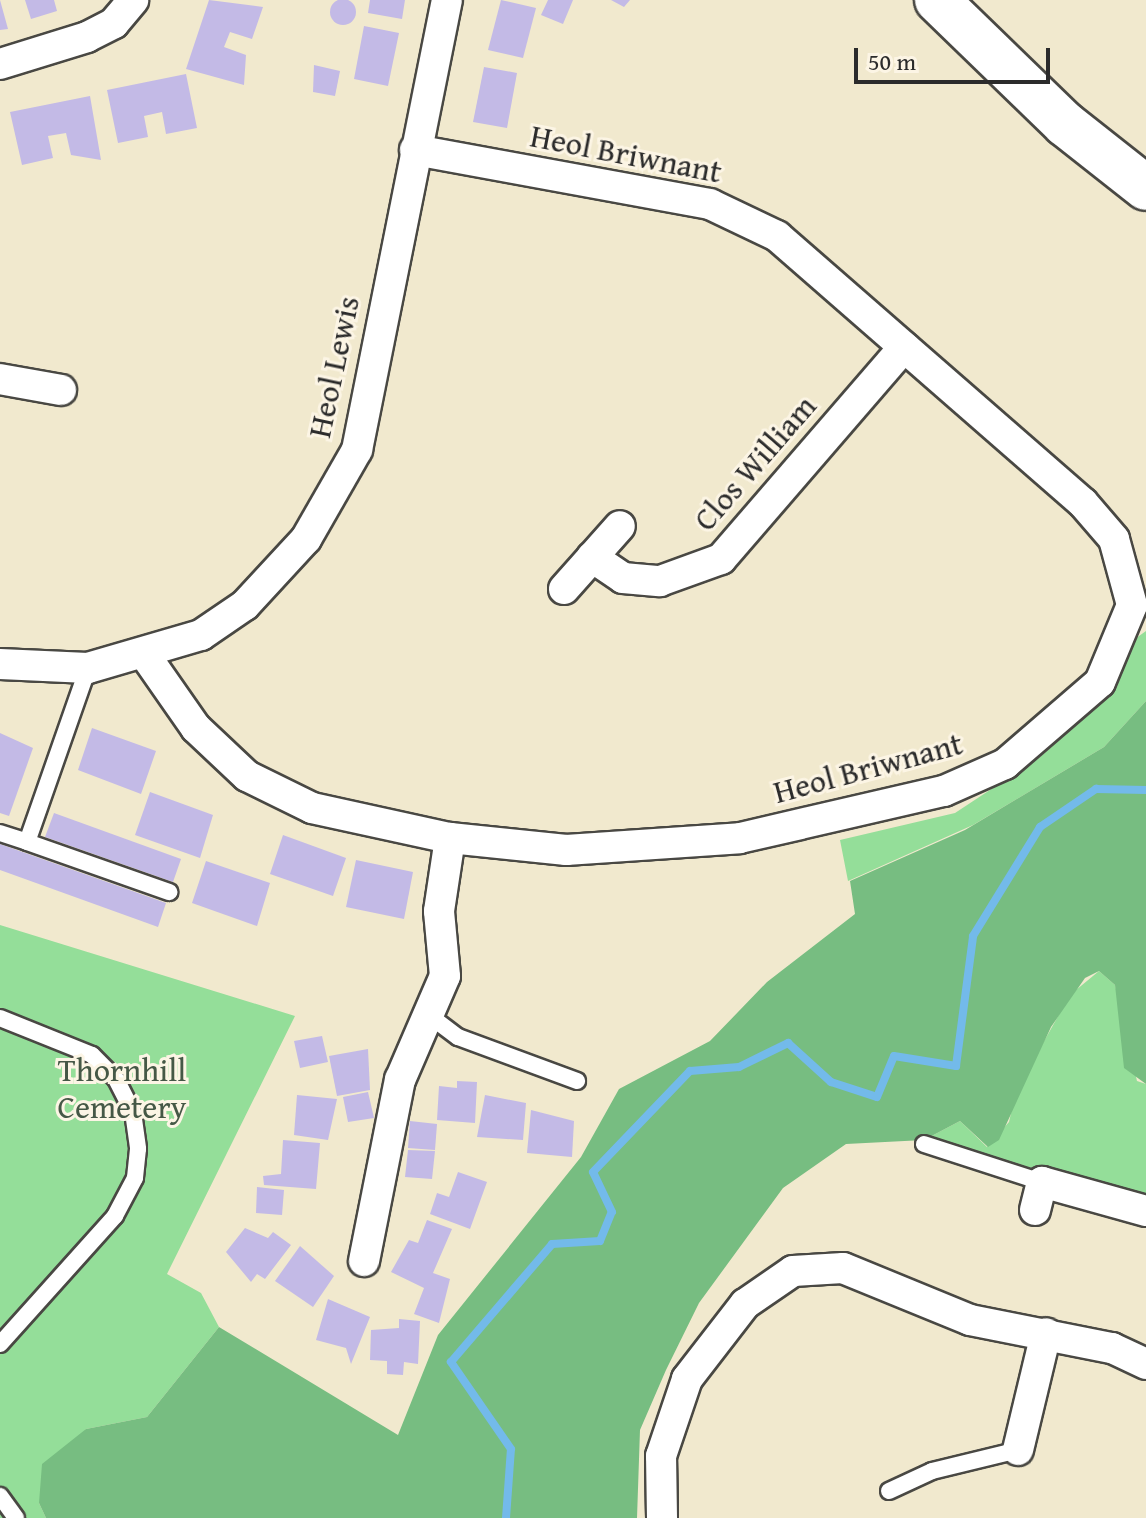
<!DOCTYPE html>
<html>
<head>
<meta charset="utf-8">
<style>
	body { margin:0 }
	#map { position:relative; width:1146px; height:1518px; overflow:hidden; background:#f1e9ce; font-family:"Gentium Book Plus",serif }
	div>[style] { position:absolute }
	[style*='--x'] { left:calc(var(--x)*1px); top:calc(var(--y)*1px); width:calc(var(--w)*1px); rotate:calc(var(--a)*1deg) }
	.green>* { inset:0; background:#94de99 }
	.forest>* { inset:0; background:#77bd81 }
	.stream>* { height:8px; margin:-4px; padding:0 4px; transform-origin:4px; border-radius:4px; background:#73baea }
	.building>* { inset:0; background:#c3bae6 }
	.round { border-radius:50% }
	.roads { filter:drop-shadow(2px 0 #494843) drop-shadow(-2px 0 #494843) drop-shadow(0 2px #494843) drop-shadow(0 -2px #494843) }
	.lane>* { height:16px; margin:-8px; padding:0 8px; transform-origin:8px; border-radius:8px; background:#fff }
	.street>* { height:30px; margin:-15px; padding:0 15px; transform-origin:15px; border-radius:15px; background:#fff }
	.secondary>* { height:44px; margin:-22px; padding:0 22px; transform-origin:22px; border-radius:22px; background:#fff }
	span { translate:-50% -50%; white-space:nowrap; text-align:center; line-height:1.15; -webkit-text-stroke:6px #fcf5e5; paint-order:stroke }
	.street-label { font-size:32px; color:#2b2b2b }
	.park-label { font-size:32px; color:#455846 }
	.scale { position:absolute; left:854px; top:48px; width:196px; height:36px; box-sizing:border-box; border:4px solid #2b2b2b; border-top:0; padding-left:10px; font-size:24px; line-height:28px; white-space:nowrap; color:#2b2b2b; -webkit-text-stroke:6px #fcf5e5; paint-order:stroke }
</style>
</head>
<body>
<div id="map">
	<div class="green">
		<i style="clip-path:polygon(1146px 631px,1146px 701px,1104px 747px,973px 825px,848px 881px,840px 840px,955px 813px,1040px 757px,1091px 712px,1132px 641px)"></i>
		<i style="clip-path:polygon(0 925px,295px 1016px,167px 1274px,201px 1293px,219px 1327px,147px 1417px,86px 1429px,39px 1503px,46px 1518px,0 1518px)"></i>
		<i style="clip-path:polygon(1099px 971px,1115px 985px,1137px 1081px,1146px 1084px,1146px 1211px,924px 1140px,960px 1121px,987px 1147px,1009px 1122px,1016px 1091px,1070px 995px)"></i>
	</div>
	<div class="forest">
		<i style="clip-path:polygon(1146px 701px,1146px 1084px,1124px 1068px,1115px 985px,1099px 971px,1085px 978px,1051px 1027px,999px 1140px,988px 1147px,960px 1121px,924px 1140px,846px 1144px,783px 1188px,699px 1303px,666px 1370px,640px 1430px,637px 1518px,46px 1518px,39px 1503px,42px 1464px,86px 1429px,147px 1417px,219px 1327px,398px 1435px,438px 1335px,581px 1157px,619px 1089px,710px 1041px,767px 982px,855px 914px,850px 881px,965px 830px,1104px 747px)"></i>
	</div>
	<div class="stream">
		<i style="--x:506;--y:1518;--w:69;--a:-85.9"></i>
		<i style="--x:511;--y:1449;--w:106;--a:-124.6"></i>
		<i style="--x:451;--y:1362;--w:155;--a:-49.4"></i>
		<i style="--x:552;--y:1244;--w:48;--a:-3.6"></i>
		<i style="--x:600;--y:1241;--w:31;--a:-68"></i>
		<i style="--x:612;--y:1212;--w:44;--a:-115.4"></i>
		<i style="--x:593;--y:1172;--w:140;--a:-46.2"></i>
		<i style="--x:690;--y:1071;--w:49;--a:-4.7"></i>
		<i style="--x:739;--y:1067;--w:55;--a:-26.1"></i>
		<i style="--x:788;--y:1043;--w:58;--a:42.2"></i>
		<i style="--x:831;--y:1082;--w:48;--a:18.1"></i>
		<i style="--x:877;--y:1097;--w:44;--a:-67.5"></i>
		<i style="--x:894;--y:1056;--w:63;--a:9.2"></i>
		<i style="--x:956;--y:1066;--w:131;--a:-82.5"></i>
		<i style="--x:973;--y:936;--w:128;--a:-58.4"></i>
		<i style="--x:1040;--y:827;--w:68;--a:-34.2"></i>
		<i style="--x:1096;--y:789;--w:50;--a:1.1"></i>
	</div>
	<div class="building">
		<i class="round" style="left:330px;top:-1px;width:26px;height:26px"></i>
		<i style="clip-path:polygon(0 0,8px 29px,0 30px)"></i>
		<i style="clip-path:polygon(25px 0,54px 0,57px 11px,31px 19px)"></i>
		<i style="clip-path:polygon(209px 0,263px 7px,252px 39px,230px 32px,224px 47px,246px 55px,244px 85px,186px 69px)"></i>
		<i style="clip-path:polygon(370px 0,405px 0,402px 19px,368px 13px)"></i>
		<i style="clip-path:polygon(501px 0,536px 8px,523px 58px,488px 50px)"></i>
		<i style="clip-path:polygon(548px 0,573px 0,563px 24px,541px 15px)"></i>
		<i style="clip-path:polygon(611px 0,630px 0,624px 7px)"></i>
		<i style="clip-path:polygon(364px 26px,399px 33px,388px 86px,354px 79px)"></i>
		<i style="clip-path:polygon(314px 65px,340px 71px,335px 96px,313px 92px)"></i>
		<i style="clip-path:polygon(484px 67px,517px 73px,507px 128px,473px 122px)"></i>
		<i style="clip-path:polygon(186px 74px,197px 128px,166px 134px,162px 112px,144px 116px,148px 137px,118px 143px,107px 90px)"></i>
		<i style="clip-path:polygon(90px 96px,101px 160px,71px 155px,66px 133px,48px 136px,53px 158px,22px 165px,10px 112px)"></i>
		<i style="clip-path:polygon(92px 728px,156px 751px,141px 794px,78px 770px)"></i>
		<i style="clip-path:polygon(0 733px,33px 748px,9px 816px,0 813px)"></i>
		<i style="clip-path:polygon(150px 792px,213px 815px,200px 858px,135px 835px)"></i>
		<i style="clip-path:polygon(54px 813px,181px 859px,173px 882px,45px 837px)"></i>
		<i style="clip-path:polygon(283px 835px,346px 858px,333px 896px,270px 874px)"></i>
		<i style="clip-path:polygon(0 844px,166px 903px,158px 927px,0 870px)"></i>
		<i style="clip-path:polygon(356px 860px,413px 872px,404px 919px,346px 907px)"></i>
		<i style="clip-path:polygon(206px 861px,270px 883px,257px 926px,192px 903px)"></i>
		<i style="clip-path:polygon(322px 1036px,328px 1062px,300px 1068px,294px 1041px)"></i>
		<i style="clip-path:polygon(368px 1049px,370px 1090px,337px 1096px,329px 1056px)"></i>
		<i style="clip-path:polygon(457px 1081px,477px 1082px,475px 1123px,437px 1120px,439px 1086px,457px 1088px)"></i>
		<i style="clip-path:polygon(368px 1092px,374px 1118px,348px 1122px,343px 1097px)"></i>
		<i style="clip-path:polygon(297px 1095px,337px 1099px,328px 1140px,294px 1135px)"></i>
		<i style="clip-path:polygon(485px 1095px,526px 1103px,523px 1140px,477px 1137px)"></i>
		<i style="clip-path:polygon(531px 1110px,574px 1121px,572px 1157px,527px 1153px)"></i>
		<i style="clip-path:polygon(410px 1121px,437px 1124px,435px 1150px,408px 1148px)"></i>
		<i style="clip-path:polygon(283px 1140px,320px 1143px,316px 1189px,264px 1185px,263px 1176px,281px 1174px)"></i>
		<i style="clip-path:polygon(408px 1150px,435px 1151px,432px 1179px,405px 1177px)"></i>
		<i style="clip-path:polygon(458px 1172px,487px 1182px,470px 1229px,430px 1214px,437px 1193px,449px 1197px)"></i>
		<i style="clip-path:polygon(257px 1187px,284px 1190px,282px 1215px,256px 1213px)"></i>
		<i style="clip-path:polygon(427px 1220px,452px 1229px,433px 1273px,450px 1279px,439px 1323px,414px 1314px,424px 1288px,391px 1272px,409px 1240px,418px 1243px)"></i>
		<i style="clip-path:polygon(245px 1228px,268px 1238px,273px 1232px,291px 1245px,265px 1279px,257px 1274px,251px 1282px,226px 1252px)"></i>
		<i style="clip-path:polygon(300px 1246px,334px 1276px,313px 1307px,275px 1281px)"></i>
		<i style="clip-path:polygon(328px 1299px,370px 1317px,351px 1364px,346px 1348px,316px 1340px)"></i>
		<i style="clip-path:polygon(399px 1319px,420px 1321px,418px 1364px,404px 1362px,403px 1375px,387px 1374px,387px 1361px,370px 1360px,371px 1330px,399px 1328px)"></i>
	</div>
	<div class="roads">
		<div class="lane">
			<i style="--x:88;--y:668;--w:184;--a:109.3"></i>
			<i style="--x:27;--y:842;--w:151;--a:19.4"></i>
			<i style="--x:0;--y:833;--w:28;--a:18"></i>
			<i style="--x:430;--y:1016;--w:35;--a:37"></i>
			<i style="--x:458;--y:1037;--w:127;--a:20.3"></i>
			<i style="--x:0;--y:1018;--w:99;--a:21.9"></i>
			<i style="--x:92;--y:1055;--w:34;--a:45"></i>
			<i style="--x:116;--y:1079;--w:37;--a:63"></i>
			<i style="--x:133;--y:1112;--w:37;--a:82"></i>
			<i style="--x:138;--y:1149;--w:29;--a:96"></i>
			<i style="--x:135;--y:1178;--w:43;--a:117.8"></i>
			<i style="--x:115;--y:1216;--w:172;--a:131.9"></i>
			<i style="--x:924;--y:1144;--w:124;--a:17.9"></i>
			<i style="--x:889;--y:1491;--w:47;--a:-24.9"></i>
			<i style="--x:932;--y:1471;--w:89;--a:-13.7"></i>
			<i style="--x:0;--y:1496;--w:27;--a:54"></i>
		</div>
		<div class="street">
			<i style="--x:0;--y:64;--w:91;--a:-17.2"></i>
			<i style="--x:87;--y:37;--w:30;--a:-27"></i>
			<i style="--x:114;--y:23;--w:30;--a:-50"></i>
			<i style="--x:0;--y:379;--w:62;--a:10.2"></i>
			<i style="--x:592;--y:557;--w:37;--a:34"></i>
			<i style="--x:623;--y:578;--w:37;--a:5"></i>
			<i style="--x:660;--y:581;--w:65;--a:-19.8"></i>
			<i style="--x:721;--y:559;--w:280;--a:-49.2"></i>
			<i style="--x:564;--y:589;--w:84;--a:-48.4"></i>
			<i style="--x:145;--y:655;--w:89;--a:55.1"></i>
			<i style="--x:196;--y:728;--w:70;--a:43.3"></i>
			<i style="--x:247;--y:776;--w:72;--a:26.2"></i>
			<i style="--x:312;--y:808;--w:141;--a:12.3"></i>
			<i style="--x:450;--y:838;--w:117;--a:5.9"></i>
			<i style="--x:566;--y:850;--w:174;--a:-3.9"></i>
			<i style="--x:740;--y:838;--w:209;--a:-13"></i>
			<i style="--x:944;--y:791;--w:67;--a:-23.9"></i>
			<i style="--x:1005;--y:764;--w:125;--a:-40.8"></i>
			<i style="--x:1100;--y:682;--w:83;--a:-67.4"></i>
			<i style="--x:1132;--y:605;--w:68;--a:-105.3"></i>
			<i style="--x:1114;--y:539;--w:48;--a:-130.7"></i>
			<i style="--x:1083;--y:503;--w:406;--a:-138.9"></i>
			<i style="--x:777;--y:236;--w:74;--a:-154.5"></i>
			<i style="--x:710;--y:204;--w:300;--a:-169.6"></i>
			<i style="--x:0;--y:664;--w:88;--a:2.6"></i>
			<i style="--x:88;--y:668;--w:118;--a:-16.3"></i>
			<i style="--x:201;--y:635;--w:53;--a:-34.3"></i>
			<i style="--x:245;--y:605;--w:90;--a:-47.3"></i>
			<i style="--x:306;--y:539;--w:103;--a:-60.2"></i>
			<i style="--x:357;--y:450;--w:459;--a:-78.7"></i>
			<i style="--x:1035;--y:1210;--w:29;--a:-76"></i>
			<i style="--x:1042;--y:1182;--w:108;--a:15.6"></i>
			<i style="--x:364;--y:1261;--w:185;--a:-78.8"></i>
			<i style="--x:400;--y:1080;--w:113;--a:-66.6"></i>
			<i style="--x:445;--y:976;--w:65;--a:-95.3"></i>
			<i style="--x:439;--y:911;--w:74;--a:-81.4"></i>
			<i style="--x:1018;--y:1450;--w:120;--a:-76.5"></i>
			<i style="--x:662;--y:1518;--w:62;--a:-90.9"></i>
			<i style="--x:661;--y:1456;--w:81;--a:-71.3"></i>
			<i style="--x:687;--y:1379;--w:95;--a:-52.3"></i>
			<i style="--x:745;--y:1304;--w:58;--a:-34.5"></i>
			<i style="--x:793;--y:1271;--w:50;--a:-3.4"></i>
			<i style="--x:843;--y:1268;--w:137;--a:22.3"></i>
			<i style="--x:970;--y:1320;--w:145;--a:11.2"></i>
			<i style="--x:1112;--y:1348;--w:38;--a:25"></i>
		</div>
		<div class="secondary">
			<i style="--x:937;--y:0;--w:178;--a:44.1"></i>
			<i style="--x:1065;--y:124;--w:103;--a:38.3"></i>
		</div>
	</div>
	<div class="street-label">
		<span style="left:626px;top:154px;rotate:11deg">Heol Briwnant</span>
		<span style="left:334px;top:367px;rotate:-78deg">Heol Lewis</span>
		<span style="left:755px;top:463px;rotate:-49deg">Clos William</span>
		<span style="left:868px;top:768px;rotate:-15deg">Heol Briwnant</span>
	</div>
	<div class="park-label">
		<span style="left:122px;top:1089px">Thornhill<br>Cemetery</span>
	</div>
	<div class="scale">50 m</div>
</div>
</body>
</html>
